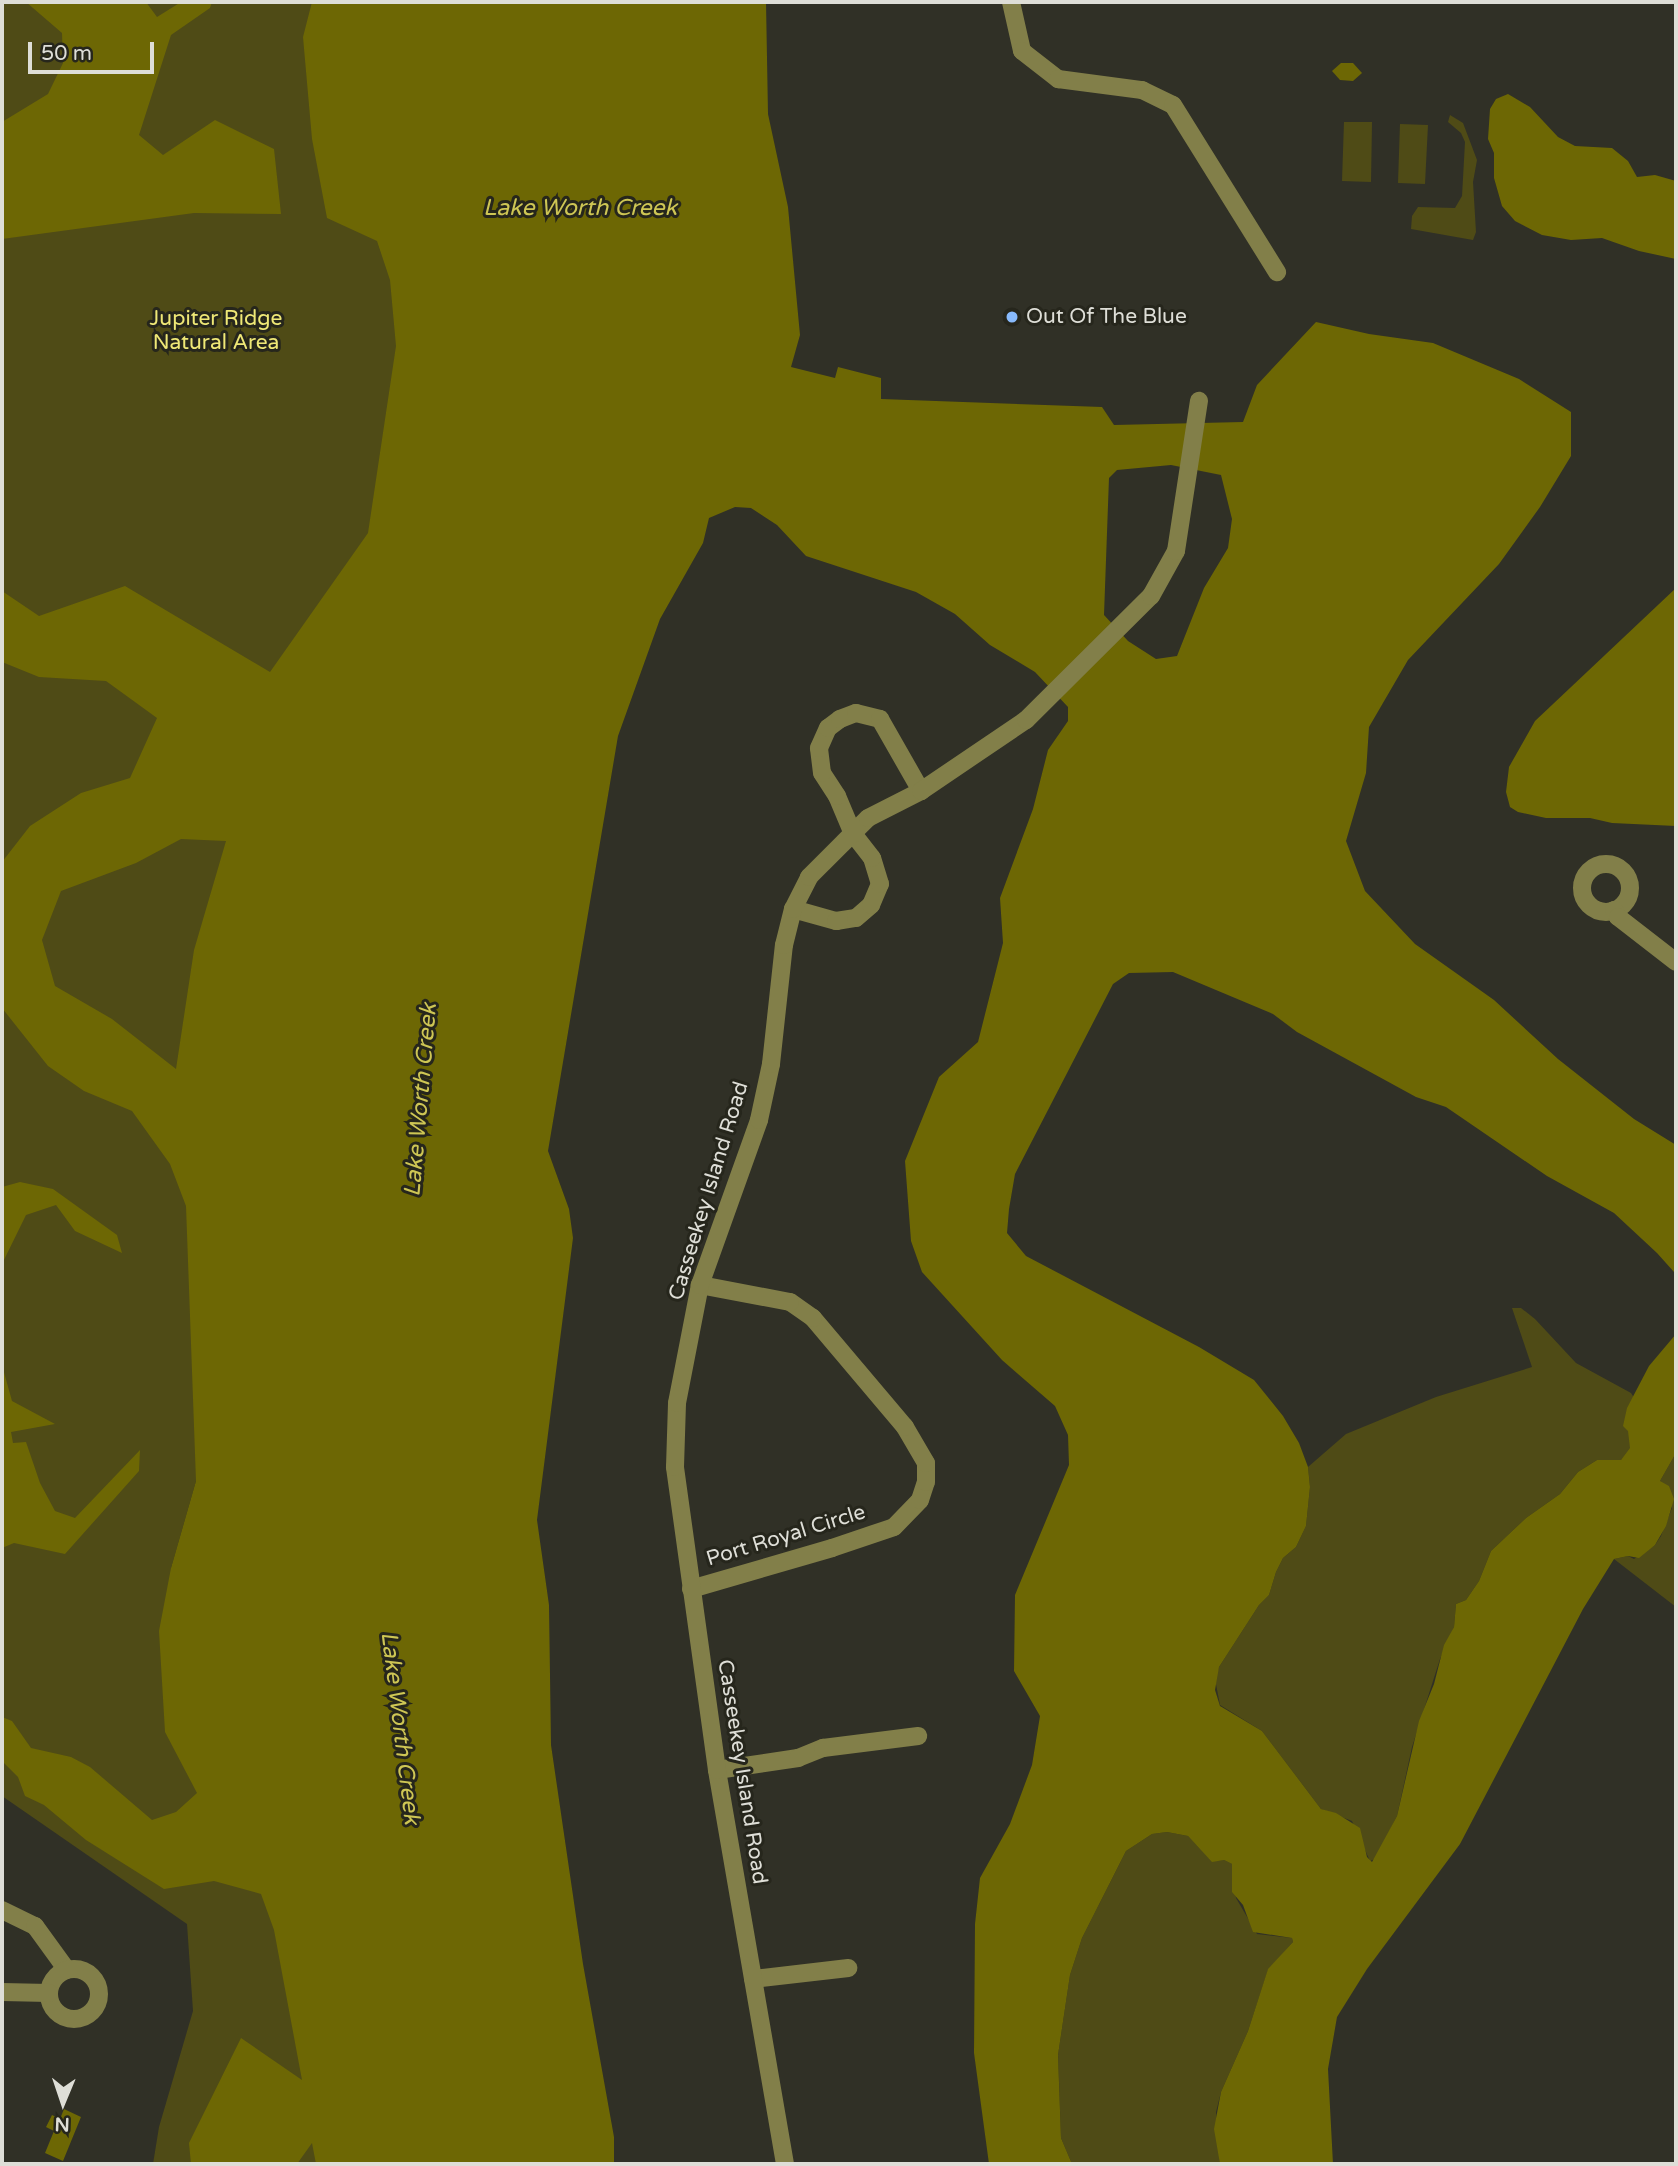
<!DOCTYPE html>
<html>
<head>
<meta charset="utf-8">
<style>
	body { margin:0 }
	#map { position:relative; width:1678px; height:2166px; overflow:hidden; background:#303026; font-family:"Varela Round",sans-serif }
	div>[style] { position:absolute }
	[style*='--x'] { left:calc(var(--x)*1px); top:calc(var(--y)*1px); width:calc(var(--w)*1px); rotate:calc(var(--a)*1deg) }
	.green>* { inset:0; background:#4f4b16 }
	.water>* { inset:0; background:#6d6704 }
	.minor>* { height:18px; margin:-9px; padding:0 9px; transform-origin:9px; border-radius:9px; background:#827f49 }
	.minor>.ring { margin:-9px; padding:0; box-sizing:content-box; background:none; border:18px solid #827f49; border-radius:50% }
	.dots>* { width:19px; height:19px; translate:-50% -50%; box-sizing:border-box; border:4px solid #26261c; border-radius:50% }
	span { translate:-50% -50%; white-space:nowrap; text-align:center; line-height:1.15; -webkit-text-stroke:6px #26261c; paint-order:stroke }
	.poi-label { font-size:21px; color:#deded7 }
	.left { translate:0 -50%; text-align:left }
	.park-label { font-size:21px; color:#efe876 }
	.street-label { font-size:21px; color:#deded7 }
	.water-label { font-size:23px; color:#cec654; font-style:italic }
	.frame { position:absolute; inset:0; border:4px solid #deded7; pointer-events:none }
	.north { position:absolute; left:28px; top:2068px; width:70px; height:70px; -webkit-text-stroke:5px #26261c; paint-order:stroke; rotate:182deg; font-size:19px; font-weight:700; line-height:28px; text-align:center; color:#deded7 }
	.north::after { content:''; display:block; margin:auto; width:24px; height:32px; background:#deded7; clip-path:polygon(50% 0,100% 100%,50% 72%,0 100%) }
	.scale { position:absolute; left:28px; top:42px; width:126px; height:32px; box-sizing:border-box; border:4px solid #deded7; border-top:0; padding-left:9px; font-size:21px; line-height:24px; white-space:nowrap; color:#deded7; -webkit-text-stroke:5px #26261c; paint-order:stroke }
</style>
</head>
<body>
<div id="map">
	<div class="green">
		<i style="clip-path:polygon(2px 2px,347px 2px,447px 156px,196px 1481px,171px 1568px,285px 1919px,332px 2164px,153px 2164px,159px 2127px,193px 2011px,187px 1924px,2px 1796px)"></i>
		<i style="clip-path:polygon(1450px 115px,1463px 123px,1477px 160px,1473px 182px,1476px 232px,1473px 240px,1411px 229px,1412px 216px,1418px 207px,1455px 208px,1462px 196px,1465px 142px,1461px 133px,1448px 122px)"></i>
		<i style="clip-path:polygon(1344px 122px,1372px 122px,1371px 182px,1342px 181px)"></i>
		<i style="clip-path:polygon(1400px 124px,1428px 125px,1425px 184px,1398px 183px)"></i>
		<i style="clip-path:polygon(1512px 1308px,1521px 1308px,1535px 1319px,1576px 1363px,1631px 1393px,1637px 1402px,1639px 1447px,1621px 1460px,1597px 1460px,1578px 1472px,1560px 1494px,1526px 1518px,1491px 1551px,1479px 1581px,1466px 1600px,1456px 1604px,1454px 1627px,1440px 1659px,1412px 1747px,1397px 1816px,1375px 1859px,1370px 1861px,1352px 1821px,1321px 1809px,1262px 1731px,1220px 1705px,1215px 1679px,1219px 1667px,1259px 1605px,1269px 1595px,1276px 1572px,1283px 1558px,1296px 1547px,1306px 1526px,1310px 1487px,1308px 1467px,1346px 1434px,1436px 1397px,1532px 1367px)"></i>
		<i style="clip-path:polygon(1676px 1453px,1676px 1607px,1614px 1559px,1628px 1556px,1634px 1559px,1655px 1545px,1661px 1536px,1672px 1508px,1660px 1481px)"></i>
		<i style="clip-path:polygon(1167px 1832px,1188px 1836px,1212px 1861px,1224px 1860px,1232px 1864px,1236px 1898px,1257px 1934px,1292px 1938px,1293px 1942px,1268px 1970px,1248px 2031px,1221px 2092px,1216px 2112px,1220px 2164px,1072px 2164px,1061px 2138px,1058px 2055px,1070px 1975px,1082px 1938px,1126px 1851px,1152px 1834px)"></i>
	</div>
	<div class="water">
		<i style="clip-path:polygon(26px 2px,146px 2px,157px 17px,181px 2px,212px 2px,210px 8px,171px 35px,139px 135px,163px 155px,215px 120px,274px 149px,281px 214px,194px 213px,2px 239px,2px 122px,48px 94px,63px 63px,62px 33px)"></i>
		<i style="clip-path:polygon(evenodd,312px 2px,766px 2px,768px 114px,788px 207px,800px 335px,791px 367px,835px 378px,838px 367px,881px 378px,881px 399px,1102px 407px,1114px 425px,1243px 422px,1257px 385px,1316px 322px,1369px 334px,1433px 343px,1519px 379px,1571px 412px,1571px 456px,1540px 507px,1499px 564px,1408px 660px,1369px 727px,1366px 773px,1346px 841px,1365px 891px,1415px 944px,1494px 1000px,1558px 1059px,1634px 1119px,1676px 1145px,1676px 1282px,1674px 1272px,1657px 1253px,1614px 1213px,1547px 1176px,1446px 1107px,1416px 1097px,1297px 1032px,1273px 1014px,1173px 972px,1129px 973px,1113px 984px,1015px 1174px,1009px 1209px,1007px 1233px,1026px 1256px,1199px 1347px,1254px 1380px,1283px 1416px,1299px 1443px,1308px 1467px,1310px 1487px,1306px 1526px,1296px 1547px,1283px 1558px,1276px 1572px,1269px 1595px,1259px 1605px,1219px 1667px,1215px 1690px,1220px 1706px,1262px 1731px,1321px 1809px,1336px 1813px,1360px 1828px,1367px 1857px,1372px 1862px,1397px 1816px,1419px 1721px,1434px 1684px,1444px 1645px,1454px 1627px,1456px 1604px,1466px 1600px,1479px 1581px,1491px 1551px,1526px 1518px,1560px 1494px,1578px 1472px,1597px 1460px,1621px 1460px,1630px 1448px,1628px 1431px,1623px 1426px,1627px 1408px,1649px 1366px,1676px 1334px,1676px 1453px,1660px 1481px,1669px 1486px,1674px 1499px,1666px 1526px,1655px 1545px,1639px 1558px,1628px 1556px,1614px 1559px,1583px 1609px,1460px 1844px,1367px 1969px,1337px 2017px,1328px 2069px,1333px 2164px,1220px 2164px,1214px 2129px,1221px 2092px,1248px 2031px,1268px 1969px,1293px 1942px,1292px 1938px,1253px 1932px,1243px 1905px,1232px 1892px,1232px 1864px,1224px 1860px,1212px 1862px,1188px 1836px,1167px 1832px,1152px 1834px,1126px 1851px,1082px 1938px,1070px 1975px,1058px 2055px,1061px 2138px,1072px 2164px,989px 2164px,974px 2053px,975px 1924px,980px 1878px,1010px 1824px,1032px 1765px,1040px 1716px,1014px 1671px,1015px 1595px,1069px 1465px,1068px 1435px,1055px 1406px,1002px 1360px,922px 1272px,911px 1241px,905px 1161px,939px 1077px,978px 1042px,1003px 943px,1000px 898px,1033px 809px,1048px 750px,1068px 721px,1068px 707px,1035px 672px,990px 645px,955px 614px,916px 592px,806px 556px,777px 525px,751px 508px,735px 507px,709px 518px,703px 543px,660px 619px,618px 736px,548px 1151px,569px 1209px,573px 1238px,537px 1520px,549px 1605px,551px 1745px,583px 1964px,614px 2137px,614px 2164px,316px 2164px,312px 2143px,297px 2164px,191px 2164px,189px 2143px,241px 2038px,302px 2080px,274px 1930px,261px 1894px,214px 1881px,164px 1889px,86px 1840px,44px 1805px,25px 1796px,18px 1777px,2px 1761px,2px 1717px,12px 1721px,31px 1748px,71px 1757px,90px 1767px,152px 1820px,176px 1812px,197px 1793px,165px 1732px,159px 1631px,171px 1568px,196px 1481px,186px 1206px,170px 1164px,132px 1111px,84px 1091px,48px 1066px,2px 1008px,2px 862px,30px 826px,81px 793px,130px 778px,157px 718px,106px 681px,39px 677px,2px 662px,2px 591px,39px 616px,125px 586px,270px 672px,368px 533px,396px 346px,390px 280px,377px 241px,327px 218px,312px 139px,303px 37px,312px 2px,1171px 465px,1221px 475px,1232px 519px,1228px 548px,1204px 588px,1177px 656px,1156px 659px,1128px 641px,1104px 615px,1109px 478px,1117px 470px,1171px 465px,312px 2px,181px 839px,226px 841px,194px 950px,176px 1069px,112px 1019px,55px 986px,42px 940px,61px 891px,136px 863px,181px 839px)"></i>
		<i style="clip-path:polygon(1341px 63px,1353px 63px,1362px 73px,1353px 81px,1340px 80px,1332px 71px)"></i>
		<i style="clip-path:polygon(1508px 94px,1530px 107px,1558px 137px,1575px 146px,1612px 148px,1628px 161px,1637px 177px,1655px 175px,1676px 181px,1676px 259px,1639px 251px,1602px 238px,1571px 240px,1542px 235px,1515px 221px,1502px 206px,1494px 178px,1494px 153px,1488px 139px,1490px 109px,1496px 99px)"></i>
		<i style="clip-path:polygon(1676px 588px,1676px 826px,1612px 823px,1590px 818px,1546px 818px,1518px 812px,1510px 807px,1506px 792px,1509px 767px,1535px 721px)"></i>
		<i style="clip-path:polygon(20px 1182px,53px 1189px,117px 1235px,122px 1253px,75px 1231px,56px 1205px,26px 1215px,2px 1264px,2px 1187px)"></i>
		<i style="clip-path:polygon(2px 1365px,12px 1401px,55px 1424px,11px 1432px,13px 1443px,26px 1442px,40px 1483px,55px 1511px,75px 1518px,140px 1450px,139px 1471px,65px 1554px,14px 1543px,2px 1548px)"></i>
		<i style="clip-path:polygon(64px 2109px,81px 2117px,63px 2161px,45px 2153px,54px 2131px,46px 2127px,52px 2115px,60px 2119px)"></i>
	</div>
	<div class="minor">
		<i style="--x:1011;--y:2;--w:50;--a:77.3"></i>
		<i style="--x:1022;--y:51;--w:46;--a:37.9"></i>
		<i style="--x:1058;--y:79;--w:85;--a:7.5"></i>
		<i style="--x:1142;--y:90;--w:34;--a:26"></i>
		<i style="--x:1173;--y:105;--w:197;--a:58.1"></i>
		<i class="ring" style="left:1582px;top:864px;width:30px;height:30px"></i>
		<i style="--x:793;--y:909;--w:45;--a:15.6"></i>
		<i style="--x:836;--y:921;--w:20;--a:-9"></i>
		<i style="--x:856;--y:918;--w:20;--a:-41"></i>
		<i style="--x:871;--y:905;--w:23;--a:-67"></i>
		<i style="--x:880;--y:884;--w:27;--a:-107"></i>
		<i style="--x:872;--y:858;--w:31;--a:-128"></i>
		<i style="--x:853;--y:834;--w:41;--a:-112.8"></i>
		<i style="--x:837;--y:796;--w:27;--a:-123"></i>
		<i style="--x:822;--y:773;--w:25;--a:-97"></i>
		<i style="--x:819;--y:748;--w:22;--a:-66"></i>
		<i style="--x:828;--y:728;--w:15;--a:-37"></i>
		<i style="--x:840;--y:719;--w:17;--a:-21"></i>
		<i style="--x:856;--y:713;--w:25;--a:14"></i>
		<i style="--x:880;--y:719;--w:83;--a:60.3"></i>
		<i style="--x:1614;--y:910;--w:8;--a:60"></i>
		<i style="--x:1618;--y:917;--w:73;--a:37.8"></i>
		<i style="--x:691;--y:1589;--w:147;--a:-16.2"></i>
		<i style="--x:832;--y:1548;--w:65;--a:-18.7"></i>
		<i style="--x:894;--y:1527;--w:37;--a:-46"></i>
		<i style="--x:920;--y:1500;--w:19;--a:-72"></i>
		<i style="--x:926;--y:1482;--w:19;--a:-90"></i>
		<i style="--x:926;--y:1463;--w:42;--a:-120.3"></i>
		<i style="--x:905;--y:1427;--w:143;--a:-130.2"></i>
		<i style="--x:813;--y:1318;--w:28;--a:-145"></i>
		<i style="--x:790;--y:1302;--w:92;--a:-169.3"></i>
		<i style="--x:717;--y:1770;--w:82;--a:-8.4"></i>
		<i style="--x:798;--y:1758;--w:27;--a:-22"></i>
		<i style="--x:823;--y:1748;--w:96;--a:-7.2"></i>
		<i style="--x:2;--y:1910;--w:37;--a:26"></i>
		<i style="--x:35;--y:1926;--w:54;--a:54"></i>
		<i class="ring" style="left:49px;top:1969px;width:32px;height:32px"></i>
		<i style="--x:753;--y:1979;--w:96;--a:-6.6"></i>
		<i style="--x:2;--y:1992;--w:47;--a:1.2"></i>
		<i style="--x:785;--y:2164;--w:400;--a:-99.8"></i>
		<i style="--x:717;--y:1770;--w:306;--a:-97.9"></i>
		<i style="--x:675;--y:1467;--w:64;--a:-88.2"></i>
		<i style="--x:677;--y:1403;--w:120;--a:-79"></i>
		<i style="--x:700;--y:1285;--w:175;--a:-70.3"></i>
		<i style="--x:759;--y:1120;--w:57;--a:-77.9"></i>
		<i style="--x:771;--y:1064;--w:120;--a:-83.8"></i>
		<i style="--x:784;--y:945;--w:37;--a:-76"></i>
		<i style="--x:793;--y:909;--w:36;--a:-63"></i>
		<i style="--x:809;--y:877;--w:83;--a:-45"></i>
		<i style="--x:868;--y:818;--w:59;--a:-27"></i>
		<i style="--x:921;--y:791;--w:127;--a:-34.1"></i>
		<i style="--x:1026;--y:720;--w:176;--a:-44.8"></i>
		<i style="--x:1151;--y:596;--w:51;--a:-60.9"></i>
		<i style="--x:1176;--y:551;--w:152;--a:-81.3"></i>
	</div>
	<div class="dots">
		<i style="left:1012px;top:317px;background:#88bafc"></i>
	</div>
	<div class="poi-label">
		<span class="left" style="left:1026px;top:317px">Out Of The Blue</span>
	</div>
	<div class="park-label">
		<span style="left:216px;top:331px">Jupiter Ridge<br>Natural Area</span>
	</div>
	<div class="street-label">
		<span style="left:709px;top:1191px;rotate:-73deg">Casseekey Island Road</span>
		<span style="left:786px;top:1536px;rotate:-17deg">Port Royal Circle</span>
		<span style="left:742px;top:1772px;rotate:81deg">Casseekey Island Road</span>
	</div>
	<div class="water-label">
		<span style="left:580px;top:208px">Lake Worth Creek</span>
		<span style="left:421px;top:1100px;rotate:-85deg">Lake Worth Creek</span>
		<span style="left:400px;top:1728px;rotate:83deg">Lake Worth Creek</span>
	</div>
	<div class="frame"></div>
	<div class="north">N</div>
	<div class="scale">50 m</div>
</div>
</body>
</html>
